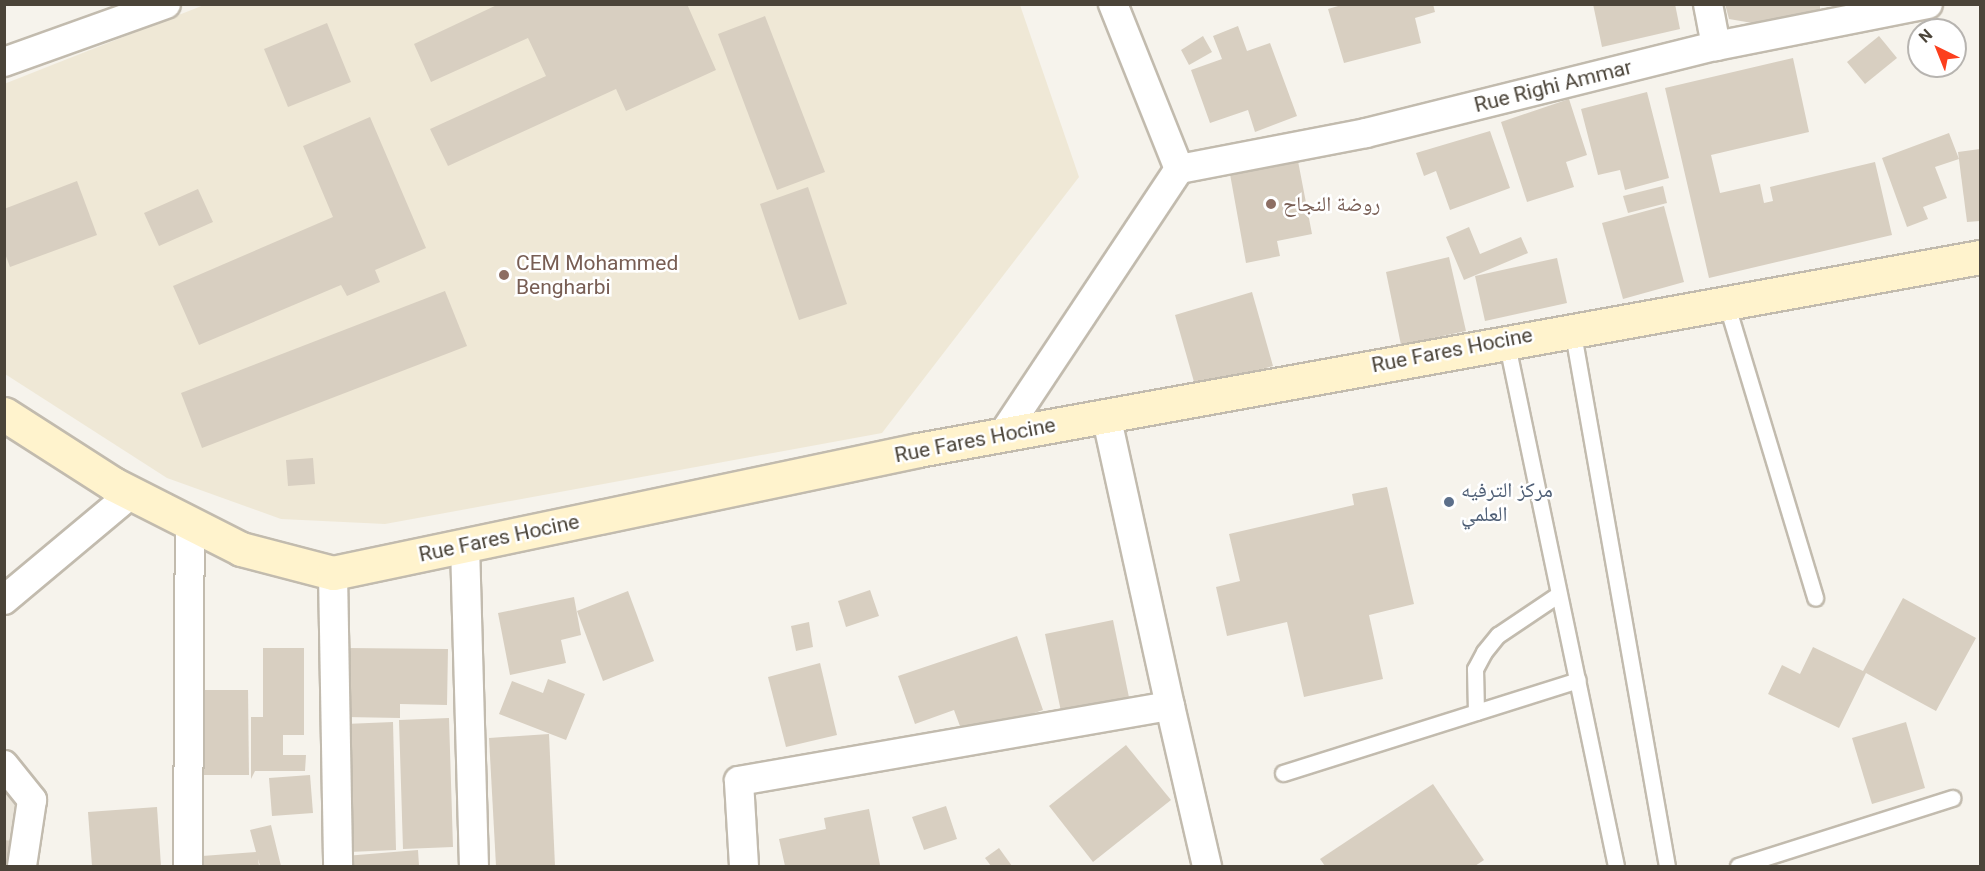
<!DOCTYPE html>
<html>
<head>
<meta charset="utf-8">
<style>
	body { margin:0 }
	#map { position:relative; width:1985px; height:871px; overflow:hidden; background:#f6f3ec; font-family:Roboto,"Noto Naskh Arabic",sans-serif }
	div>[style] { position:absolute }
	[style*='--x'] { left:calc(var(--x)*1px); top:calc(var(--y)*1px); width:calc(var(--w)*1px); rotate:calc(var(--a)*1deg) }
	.residential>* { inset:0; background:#eae5da }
	.education>* { inset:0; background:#efe8d6 }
	.building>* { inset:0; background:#d8cfc1 }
	.roads { filter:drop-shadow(2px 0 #c2bbae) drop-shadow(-2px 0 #c2bbae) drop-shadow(0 2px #c2bbae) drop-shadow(0 -2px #c2bbae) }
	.lane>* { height:15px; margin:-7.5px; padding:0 7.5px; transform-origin:7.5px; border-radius:7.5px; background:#fff }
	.street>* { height:28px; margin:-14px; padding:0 14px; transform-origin:14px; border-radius:14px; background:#fff }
	.secondary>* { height:33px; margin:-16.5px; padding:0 16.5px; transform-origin:16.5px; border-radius:16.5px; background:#fff3cd }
	.dots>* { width:16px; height:16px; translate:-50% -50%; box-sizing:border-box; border:3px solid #fff; border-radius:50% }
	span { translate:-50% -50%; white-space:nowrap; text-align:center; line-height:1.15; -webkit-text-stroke:5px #fff; paint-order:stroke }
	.street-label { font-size:21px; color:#4b4439 }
	.education-label { font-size:21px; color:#785e54 }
	.left { translate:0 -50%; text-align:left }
	.service-label { font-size:21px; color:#4e5e75 }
	.frame { position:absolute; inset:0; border:6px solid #4b4439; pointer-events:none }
	.north { position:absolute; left:1907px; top:18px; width:60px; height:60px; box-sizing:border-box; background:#fff; border:2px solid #b7b4b0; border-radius:50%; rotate:317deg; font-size:16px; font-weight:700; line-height:24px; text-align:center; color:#4b4439 }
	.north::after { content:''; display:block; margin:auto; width:21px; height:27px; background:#fc3f1d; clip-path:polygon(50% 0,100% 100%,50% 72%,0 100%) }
</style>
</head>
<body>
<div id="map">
	<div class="residential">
		<i style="clip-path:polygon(4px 765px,32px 800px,22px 866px,5px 866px)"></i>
	</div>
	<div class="education">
		<i style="clip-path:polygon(204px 5px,1020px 5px,1079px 177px,882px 433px,385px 524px,281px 519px,167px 478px,5px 374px,4px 84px)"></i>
	</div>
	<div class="building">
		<i style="clip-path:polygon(499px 4px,687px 4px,716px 70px,626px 111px,616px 89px,448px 166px,430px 129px,546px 76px,528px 38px,431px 82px,414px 44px)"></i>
		<i style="clip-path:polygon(1345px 4px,1433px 4px,1435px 12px,1415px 18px,1421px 43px,1344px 63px,1328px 9px)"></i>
		<i style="clip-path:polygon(1593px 4px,1675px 4px,1680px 29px,1602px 47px)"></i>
		<i style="clip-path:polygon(1725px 4px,1820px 4px,1820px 10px,1764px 25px,1729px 19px)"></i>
		<i style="clip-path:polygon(765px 16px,825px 172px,777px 190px,718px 34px)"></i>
		<i style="clip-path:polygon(327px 23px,351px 82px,288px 107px,264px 49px)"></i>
		<i style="clip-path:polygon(1238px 26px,1247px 51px,1270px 43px,1297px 116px,1255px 132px,1248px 110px,1210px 123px,1191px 70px,1222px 59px,1213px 36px)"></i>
		<i style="clip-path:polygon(1203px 36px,1212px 52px,1189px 65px,1181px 50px)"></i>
		<i style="clip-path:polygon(1879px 36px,1897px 58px,1865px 84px,1847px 62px)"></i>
		<i style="clip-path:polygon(1793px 58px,1809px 132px,1711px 155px,1720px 193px,1760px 184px,1764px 203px,1773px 201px,1770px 187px,1875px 162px,1892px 235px,1709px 278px,1665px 88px)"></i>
		<i style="clip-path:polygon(1647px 92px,1669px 178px,1625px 190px,1620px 170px,1598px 175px,1581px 109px)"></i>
		<i style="clip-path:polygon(1569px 99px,1587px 155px,1566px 162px,1574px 187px,1527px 202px,1501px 122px)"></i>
		<i style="clip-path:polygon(370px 117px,426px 248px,375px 270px,380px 282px,347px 296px,341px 285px,199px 345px,173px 286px,333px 217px,303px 146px)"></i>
		<i style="clip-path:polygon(1490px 131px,1510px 188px,1450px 210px,1436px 171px,1424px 176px,1416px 153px)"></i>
		<i style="clip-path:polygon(1949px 133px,1959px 159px,1935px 167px,1947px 198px,1923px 207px,1928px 219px,1907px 227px,1882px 158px)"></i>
		<i style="clip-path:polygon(1980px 149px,1980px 221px,1967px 222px,1958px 152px)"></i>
		<i style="clip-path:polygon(1298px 161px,1312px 234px,1277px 241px,1280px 256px,1246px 263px,1230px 174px)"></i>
		<i style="clip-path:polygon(77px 181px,97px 235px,10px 267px,4px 251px,4px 209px)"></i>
		<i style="clip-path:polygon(1663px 186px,1667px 203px,1628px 213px,1623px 196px)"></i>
		<i style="clip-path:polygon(808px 187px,847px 304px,799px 320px,760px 204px)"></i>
		<i style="clip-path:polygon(198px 189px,213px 222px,159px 246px,144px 213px)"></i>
		<i style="clip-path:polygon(1664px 206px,1684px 282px,1623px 299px,1602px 223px)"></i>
		<i style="clip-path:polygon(1469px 227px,1480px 254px,1521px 237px,1528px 253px,1464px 280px,1446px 237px)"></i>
		<i style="clip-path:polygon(1449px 257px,1466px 331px,1401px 345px,1386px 272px)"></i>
		<i style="clip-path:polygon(1557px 258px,1567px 303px,1485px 321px,1475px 276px)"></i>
		<i style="clip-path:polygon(445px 291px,467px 346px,202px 448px,181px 393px)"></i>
		<i style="clip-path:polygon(1252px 292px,1273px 366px,1196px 389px,1175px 315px)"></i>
		<i style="clip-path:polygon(313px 458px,315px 484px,288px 486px,286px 460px)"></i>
		<i style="clip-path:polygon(1387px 487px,1414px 604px,1369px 615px,1383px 679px,1304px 697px,1287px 622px,1227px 636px,1216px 587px,1240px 581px,1229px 534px,1354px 505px,1352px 494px)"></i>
		<i style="clip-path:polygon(870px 590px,879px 616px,846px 627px,838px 601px)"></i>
		<i style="clip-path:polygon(628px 591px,654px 661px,603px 681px,577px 611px)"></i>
		<i style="clip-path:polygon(574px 597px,581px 635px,561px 640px,566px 663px,510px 675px,498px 613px)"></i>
		<i style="clip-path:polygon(1903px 598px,1976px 638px,1936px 711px,1866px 673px,1839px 728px,1768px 694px,1782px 665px,1800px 674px,1813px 647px,1863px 671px)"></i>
		<i style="clip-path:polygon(1113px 620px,1132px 712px,1064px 726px,1045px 634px)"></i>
		<i style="clip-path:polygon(809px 622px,813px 647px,796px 651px,791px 626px)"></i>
		<i style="clip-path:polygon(1017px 636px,1043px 710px,964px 737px,954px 710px,915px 724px,898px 676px)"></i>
		<i style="clip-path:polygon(263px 648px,304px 648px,304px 735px,283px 735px,283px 755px,306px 755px,305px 771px,255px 771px,251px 779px,251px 717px,263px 717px)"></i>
		<i style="clip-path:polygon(347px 648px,448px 649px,447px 705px,400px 704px,400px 718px,346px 717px)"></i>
		<i style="clip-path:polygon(820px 663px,837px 735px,786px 747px,768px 677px)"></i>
		<i style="clip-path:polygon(548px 679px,585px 694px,566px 740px,499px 714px,512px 681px,543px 693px)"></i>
		<i style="clip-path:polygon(194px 690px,248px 690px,249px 775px,195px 775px)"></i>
		<i style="clip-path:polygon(449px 718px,453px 847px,403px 849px,399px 720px)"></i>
		<i style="clip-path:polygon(393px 722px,396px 850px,349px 852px,345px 724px)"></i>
		<i style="clip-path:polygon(1906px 722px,1925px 788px,1872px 804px,1852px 738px)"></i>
		<i style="clip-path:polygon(549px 734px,555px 866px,496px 866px,489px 738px)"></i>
		<i style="clip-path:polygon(1126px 745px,1171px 800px,1093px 862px,1049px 806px)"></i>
		<i style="clip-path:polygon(310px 775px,313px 813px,272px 816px,269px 778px)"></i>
		<i style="clip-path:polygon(1433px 784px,1484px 860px,1475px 866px,1325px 866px,1320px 859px)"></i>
		<i style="clip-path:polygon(946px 806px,957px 839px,924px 850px,912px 817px)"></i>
		<i style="clip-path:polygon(157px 807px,161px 866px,92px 866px,88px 812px)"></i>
		<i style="clip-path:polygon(869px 809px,880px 865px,785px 866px,779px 839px,826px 829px,824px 818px)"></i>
		<i style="clip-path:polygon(271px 825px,281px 866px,260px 866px,258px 859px,259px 866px,203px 866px,202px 856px,256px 852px,250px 830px)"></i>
		<i style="clip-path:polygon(4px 840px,12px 841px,9px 866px,4px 866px)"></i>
		<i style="clip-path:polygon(999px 848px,1012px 866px,991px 866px,985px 858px)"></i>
		<i style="clip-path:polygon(418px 850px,419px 866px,345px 866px,345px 856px)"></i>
	</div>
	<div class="roads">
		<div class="lane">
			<i style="--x:1725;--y:299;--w:312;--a:73.2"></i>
			<i style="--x:1572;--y:328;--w:546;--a:79.99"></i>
			<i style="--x:1506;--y:340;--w:537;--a:78.19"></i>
			<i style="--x:1476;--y:712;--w:43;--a:-91.3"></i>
			<i style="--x:1475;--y:669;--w:19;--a:-62"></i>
			<i style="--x:1484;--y:652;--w:22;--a:-51"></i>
			<i style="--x:1498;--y:635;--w:73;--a:-33.9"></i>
			<i style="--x:1283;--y:773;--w:309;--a:-17.5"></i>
			<i style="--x:1738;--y:866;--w:225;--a:-17.6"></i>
		</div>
		<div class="street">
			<i style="--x:1708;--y:4;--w:43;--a:79.2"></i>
			<i style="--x:4;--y:62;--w:172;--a:-19.7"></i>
			<i style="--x:1179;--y:169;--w:190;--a:-10.9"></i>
			<i style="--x:1366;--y:133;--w:361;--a:-14"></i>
			<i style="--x:1716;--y:46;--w:216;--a:-11.2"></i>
			<i style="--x:1003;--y:434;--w:318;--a:-56.4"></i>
			<i style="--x:1179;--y:169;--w:178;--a:-111.8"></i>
			<i style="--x:465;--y:545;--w:321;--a:88.4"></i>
			<i style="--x:333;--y:573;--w:293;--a:89"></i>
			<i style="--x:4;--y:600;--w:167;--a:-39.9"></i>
			<i style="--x:1170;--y:706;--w:164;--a:77"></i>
			<i style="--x:4;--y:765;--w:45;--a:51.3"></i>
			<i style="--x:32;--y:800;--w:67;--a:98.6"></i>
			<i style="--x:188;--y:866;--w:343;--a:-89.7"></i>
			<i style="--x:744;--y:866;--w:85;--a:-93.4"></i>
			<i style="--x:739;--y:781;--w:437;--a:-9.9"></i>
			<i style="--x:1170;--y:706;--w:298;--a:-102.4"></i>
		</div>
		<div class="secondary">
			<i style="--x:4;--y:414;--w:130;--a:32.7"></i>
			<i style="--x:113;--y:484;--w:144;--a:26.9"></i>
			<i style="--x:241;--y:549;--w:95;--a:14.6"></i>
			<i style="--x:333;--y:573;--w:598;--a:-11.87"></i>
			<i style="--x:918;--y:450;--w:1079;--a:-10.3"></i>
		</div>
	</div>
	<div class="dots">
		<i style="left:1271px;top:204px;background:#8d6e63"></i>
		<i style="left:504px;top:275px;background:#8d6e63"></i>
		<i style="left:1449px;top:502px;background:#5c6f8a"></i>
	</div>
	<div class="street-label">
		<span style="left:1553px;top:86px;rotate:-14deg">Rue Righi Ammar</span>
		<span style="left:1452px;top:350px;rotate:-11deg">Rue Fares Hocine</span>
		<span style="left:975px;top:440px;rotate:-11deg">Rue Fares Hocine</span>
		<span style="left:499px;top:538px;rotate:-12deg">Rue Fares Hocine</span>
	</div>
	<div class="education-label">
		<span class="left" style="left:1283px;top:204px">روضة النجاح</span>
		<span class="left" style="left:516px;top:275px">CEM Mohammed<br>Bengharbi</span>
	</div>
	<div class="service-label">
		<span class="left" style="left:1461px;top:502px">مركز الترفيه<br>العلمي</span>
	</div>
	<div class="frame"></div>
	<div class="north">N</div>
</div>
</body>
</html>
